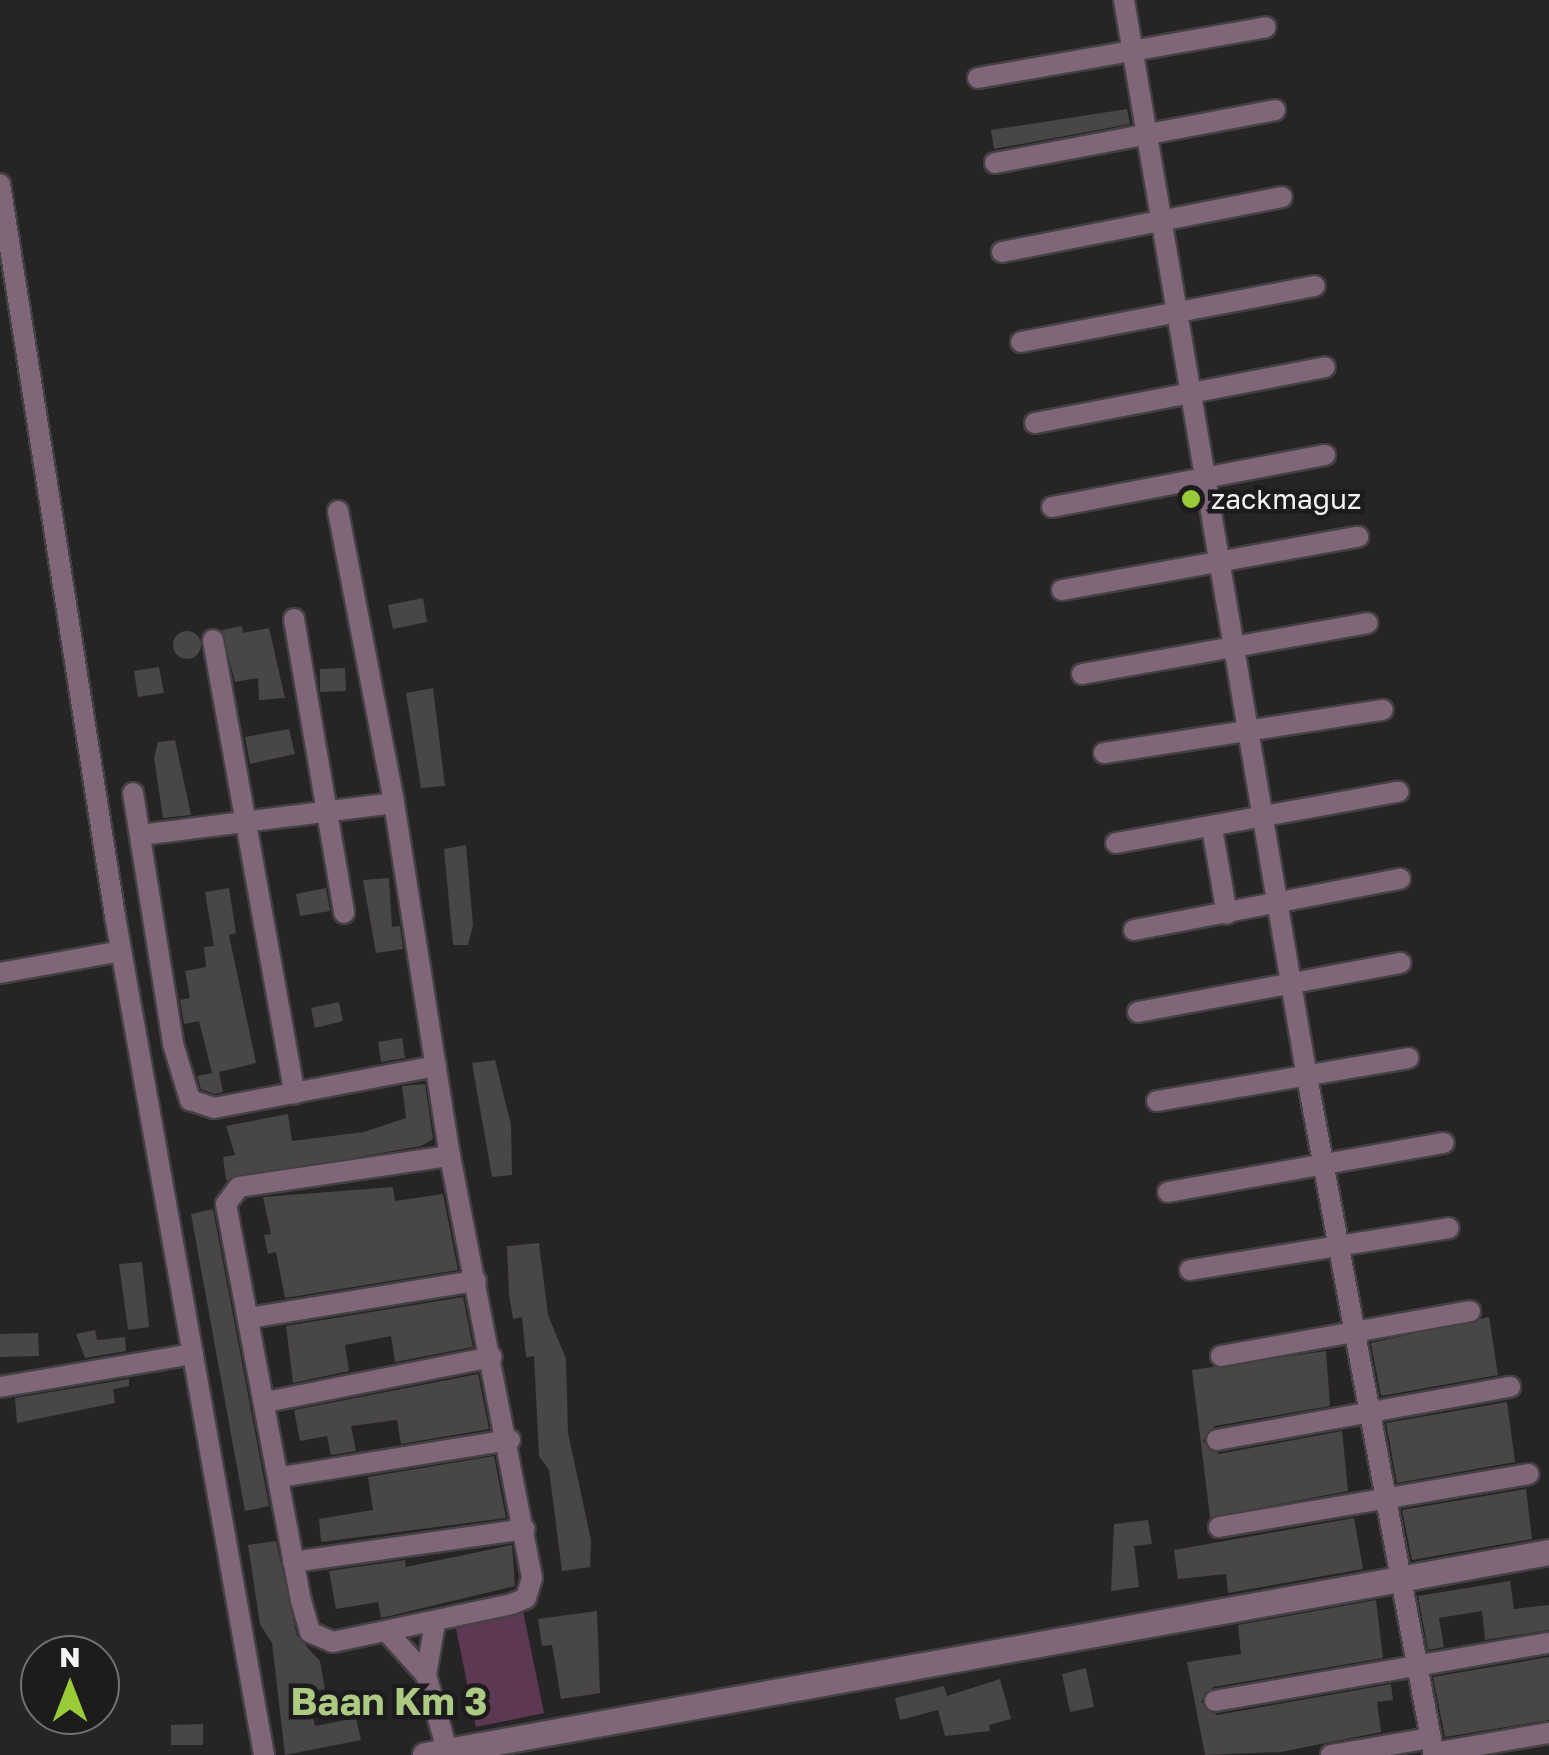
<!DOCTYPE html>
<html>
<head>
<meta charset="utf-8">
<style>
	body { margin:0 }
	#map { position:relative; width:1549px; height:1755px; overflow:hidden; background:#272426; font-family:"Golos Text",sans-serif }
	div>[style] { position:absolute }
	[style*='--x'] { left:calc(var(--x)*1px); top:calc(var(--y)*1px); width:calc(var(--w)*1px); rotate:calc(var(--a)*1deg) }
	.green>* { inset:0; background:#5c3853 }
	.building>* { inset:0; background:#494648 }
	.round { border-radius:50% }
	.roads { filter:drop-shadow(2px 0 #444143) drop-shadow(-2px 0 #444143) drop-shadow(0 2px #444143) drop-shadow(0 -2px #444143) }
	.minor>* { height:20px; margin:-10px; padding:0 10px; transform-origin:10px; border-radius:10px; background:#7f6678 }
	.tertiary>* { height:25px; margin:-12.5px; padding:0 12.5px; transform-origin:12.5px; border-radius:12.5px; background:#7f6678 }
	.dots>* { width:28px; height:28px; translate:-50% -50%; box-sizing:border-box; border:5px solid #1d1b1d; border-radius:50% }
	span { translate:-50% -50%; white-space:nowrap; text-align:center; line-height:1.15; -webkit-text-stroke:9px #1d1b1d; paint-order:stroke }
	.poi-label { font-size:28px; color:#f5f4f5 }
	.left { translate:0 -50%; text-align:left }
	.district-label { font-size:38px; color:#adca83; font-weight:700 }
	.north { position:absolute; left:20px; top:1635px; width:100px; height:100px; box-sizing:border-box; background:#1d1b1d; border:2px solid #737273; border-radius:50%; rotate:0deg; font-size:28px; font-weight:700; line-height:40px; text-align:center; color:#f5f4f5 }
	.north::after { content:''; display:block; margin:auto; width:35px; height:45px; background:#99cb36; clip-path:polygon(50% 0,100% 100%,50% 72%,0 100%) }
</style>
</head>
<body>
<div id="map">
	<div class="green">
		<i style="clip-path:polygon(523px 1611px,544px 1713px,476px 1727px,455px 1624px)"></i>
	</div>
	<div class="building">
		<i style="clip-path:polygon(1127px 109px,1130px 124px,994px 149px,991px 130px)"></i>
		<i style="clip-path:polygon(423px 598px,427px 622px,393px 629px,388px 605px)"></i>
		<i style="clip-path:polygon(242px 626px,243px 633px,269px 628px,285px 698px,259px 700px,258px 678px,235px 682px,222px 630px)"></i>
		<i class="round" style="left:173px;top:631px;width:28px;height:28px"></i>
		<i style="clip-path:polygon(159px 667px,164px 693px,138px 697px,134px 671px)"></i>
		<i style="clip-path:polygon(345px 668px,346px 691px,320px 692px,320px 669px)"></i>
		<i style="clip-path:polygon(433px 688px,445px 786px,421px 788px,406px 693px)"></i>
		<i style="clip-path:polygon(289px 729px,295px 754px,250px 764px,245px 737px)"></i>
		<i style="clip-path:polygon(175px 740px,191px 815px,163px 818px,154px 758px,158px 742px)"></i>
		<i style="clip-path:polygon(466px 845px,473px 925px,468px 945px,453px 945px,444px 849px)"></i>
		<i style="clip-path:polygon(389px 878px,392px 927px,400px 926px,403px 949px,376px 953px,363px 880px)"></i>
		<i style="clip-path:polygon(229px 888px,236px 933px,229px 935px,256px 1063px,219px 1072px,223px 1092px,215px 1094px,201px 1089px,197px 1076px,212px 1073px,199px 1021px,184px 1024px,180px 1000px,190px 998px,185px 971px,206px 967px,204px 947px,214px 946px,205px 892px)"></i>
		<i style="clip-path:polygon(326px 888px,330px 911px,300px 916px,296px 894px)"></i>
		<i style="clip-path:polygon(339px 1002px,343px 1021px,315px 1028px,311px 1008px)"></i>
		<i style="clip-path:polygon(402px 1038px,405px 1058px,381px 1062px,378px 1042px)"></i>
		<i style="clip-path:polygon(495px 1060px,511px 1125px,512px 1175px,492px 1177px,472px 1063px)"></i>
		<i style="clip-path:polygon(425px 1084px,433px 1139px,421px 1146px,226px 1180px,223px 1157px,235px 1155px,226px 1126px,288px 1114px,292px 1141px,364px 1132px,406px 1118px,402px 1086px)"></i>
		<i style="clip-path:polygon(393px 1187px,395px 1201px,443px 1194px,458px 1270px,285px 1298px,276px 1252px,268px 1254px,264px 1235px,271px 1234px,263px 1197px)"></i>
		<i style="clip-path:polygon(213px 1209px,269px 1506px,245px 1511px,191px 1214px)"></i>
		<i style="clip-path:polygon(539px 1243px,548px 1315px,566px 1359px,568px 1433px,591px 1540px,590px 1567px,562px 1571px,549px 1470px,539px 1456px,534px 1356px,526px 1357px,522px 1317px,513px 1319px,509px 1294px,507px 1246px)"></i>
		<i style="clip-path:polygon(142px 1262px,149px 1327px,128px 1330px,119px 1264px)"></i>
		<i style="clip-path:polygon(463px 1297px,473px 1347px,395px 1362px,391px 1336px,345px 1345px,349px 1371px,293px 1383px,286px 1326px)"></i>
		<i style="clip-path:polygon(1489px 1317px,1498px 1375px,1381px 1396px,1371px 1343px)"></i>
		<i style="clip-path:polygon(95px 1330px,97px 1340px,125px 1337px,126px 1351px,85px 1358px,76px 1334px)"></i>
		<i style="clip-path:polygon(38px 1333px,39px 1356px,0 1357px,0 1334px)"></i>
		<i style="clip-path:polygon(1326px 1351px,1330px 1406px,1215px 1426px,1203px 1441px,1219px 1454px,1342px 1431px,1348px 1491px,1210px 1517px,1192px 1370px)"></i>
		<i style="clip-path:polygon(478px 1374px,489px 1429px,401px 1444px,397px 1420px,351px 1426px,356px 1451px,331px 1455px,327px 1436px,300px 1441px,294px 1410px)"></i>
		<i style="clip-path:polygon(129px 1379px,129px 1386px,113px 1389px,115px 1403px,17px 1423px,15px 1398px)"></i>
		<i style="clip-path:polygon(1507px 1402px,1515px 1462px,1397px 1483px,1386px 1423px)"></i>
		<i style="clip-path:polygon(494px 1456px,506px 1518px,321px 1542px,319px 1519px,373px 1510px,368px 1477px)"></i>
		<i style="clip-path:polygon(1526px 1489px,1532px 1539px,1412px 1560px,1402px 1510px)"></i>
		<i style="clip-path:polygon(1354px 1518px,1363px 1569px,1228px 1593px,1226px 1574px,1178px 1579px,1174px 1550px)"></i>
		<i style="clip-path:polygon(1148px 1520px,1152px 1544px,1134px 1546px,1139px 1587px,1111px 1591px,1114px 1524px)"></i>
		<i style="clip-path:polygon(276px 1541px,297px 1636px,320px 1661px,325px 1689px,308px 1692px,315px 1726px,356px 1718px,361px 1740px,285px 1755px,272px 1643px,260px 1624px,248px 1545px)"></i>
		<i style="clip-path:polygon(512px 1545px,515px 1586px,381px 1618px,378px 1602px,336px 1609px,329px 1571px,405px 1560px,406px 1567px)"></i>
		<i style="clip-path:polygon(1510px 1581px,1514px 1609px,1549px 1605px,1549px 1630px,1485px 1640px,1482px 1611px,1439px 1618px,1444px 1647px,1428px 1650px,1418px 1596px)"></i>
		<i style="clip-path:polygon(1376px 1600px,1383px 1658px,1213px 1687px,1201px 1702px,1217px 1715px,1391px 1684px,1393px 1700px,1377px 1702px,1381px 1732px,1281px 1752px,1205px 1755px,1187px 1662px,1241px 1654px,1238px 1625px)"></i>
		<i style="clip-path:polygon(597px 1611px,600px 1693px,561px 1699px,552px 1645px,542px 1646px,538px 1619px)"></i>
		<i style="clip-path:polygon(1549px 1657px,1549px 1720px,1445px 1737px,1433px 1677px)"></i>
		<i style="clip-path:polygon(1086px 1668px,1094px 1707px,1070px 1712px,1062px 1674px)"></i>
		<i style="clip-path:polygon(1000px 1679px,1011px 1719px,989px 1725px,990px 1731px,945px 1736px,938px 1710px,900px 1720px,895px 1698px,944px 1686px,947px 1696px)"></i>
		<i style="clip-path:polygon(203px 1724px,203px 1745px,171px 1745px,171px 1725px)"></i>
	</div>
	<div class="roads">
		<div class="minor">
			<i style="--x:1124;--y:0;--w:1092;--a:80.36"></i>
			<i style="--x:1307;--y:1077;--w:690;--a:79.39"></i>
			<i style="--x:978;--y:78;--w:292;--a:-10"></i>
			<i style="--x:995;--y:163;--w:285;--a:-10.7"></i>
			<i style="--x:0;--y:184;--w:741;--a:81.07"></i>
			<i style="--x:115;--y:916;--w:852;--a:79.93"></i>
			<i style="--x:1002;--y:252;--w:285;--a:-11.1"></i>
			<i style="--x:1021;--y:342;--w:299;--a:-10.8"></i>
			<i style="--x:1035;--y:423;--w:295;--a:-10.9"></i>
			<i style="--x:1052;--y:507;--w:278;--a:-10.8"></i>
			<i style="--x:338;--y:511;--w:297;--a:79.1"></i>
			<i style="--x:1062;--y:590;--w:301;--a:-10.2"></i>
			<i style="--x:294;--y:619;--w:298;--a:80.3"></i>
			<i style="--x:213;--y:640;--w:461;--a:79.8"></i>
			<i style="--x:1082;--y:674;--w:290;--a:-10.1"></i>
			<i style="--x:1104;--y:753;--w:282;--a:-8.8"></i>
			<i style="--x:133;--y:793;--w:254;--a:80.9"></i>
			<i style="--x:173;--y:1044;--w:59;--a:73.1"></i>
			<i style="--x:190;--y:1100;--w:25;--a:18"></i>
			<i style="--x:214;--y:1108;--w:226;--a:-10.7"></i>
			<i style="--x:1212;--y:828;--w:87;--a:80.1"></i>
			<i style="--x:141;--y:835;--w:255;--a:-7.2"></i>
			<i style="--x:394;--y:803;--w:357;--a:81"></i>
			<i style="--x:450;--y:1156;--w:430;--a:79"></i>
			<i style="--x:532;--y:1578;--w:21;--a:107"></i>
			<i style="--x:526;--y:1598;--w:15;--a:157"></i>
			<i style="--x:512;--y:1604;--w:183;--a:168"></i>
			<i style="--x:333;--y:1642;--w:25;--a:-157"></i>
			<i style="--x:310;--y:1632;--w:32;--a:-106"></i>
			<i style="--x:301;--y:1601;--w:404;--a:-100.7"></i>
			<i style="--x:226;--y:1204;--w:21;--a:-53"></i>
			<i style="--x:239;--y:1187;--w:213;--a:-8.4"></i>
			<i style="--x:1116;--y:843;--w:287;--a:-10.3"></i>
			<i style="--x:1134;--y:930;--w:271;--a:-10.9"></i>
			<i style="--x:0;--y:973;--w:123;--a:-10.3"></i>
			<i style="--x:1138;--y:1012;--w:267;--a:-10.6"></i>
			<i style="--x:1157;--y:1101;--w:255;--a:-9.7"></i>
			<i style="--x:1168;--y:1192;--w:280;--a:-10.1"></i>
			<i style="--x:1190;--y:1270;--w:262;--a:-9.2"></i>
			<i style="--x:249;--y:1318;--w:230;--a:-9.3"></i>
			<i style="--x:1221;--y:1356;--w:253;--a:-10.2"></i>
			<i style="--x:0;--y:1387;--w:196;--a:-9.7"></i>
			<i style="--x:266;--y:1402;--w:230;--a:-11.3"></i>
			<i style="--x:1217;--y:1440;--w:298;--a:-10.3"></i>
			<i style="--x:281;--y:1477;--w:232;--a:-9.2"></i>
			<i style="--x:1219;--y:1527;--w:314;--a:-9.7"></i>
			<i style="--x:293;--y:1562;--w:234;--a:-8.1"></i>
			<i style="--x:389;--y:1634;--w:55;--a:47.9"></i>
			<i style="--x:426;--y:1675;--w:78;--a:74.4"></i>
			<i style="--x:426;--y:1675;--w:53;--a:-80.2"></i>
			<i style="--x:1215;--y:1701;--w:339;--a:-9.9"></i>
			<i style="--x:1433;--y:1753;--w:118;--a:-9.8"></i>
			<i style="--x:1331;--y:1755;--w:100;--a:-9.7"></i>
		</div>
		<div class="tertiary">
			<i style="--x:425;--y:1755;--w:1142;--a:-10.24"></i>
		</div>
	</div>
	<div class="dots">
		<i style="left:1191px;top:499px;background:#99cb36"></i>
	</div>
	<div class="poi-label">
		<span class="left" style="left:1211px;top:499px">zackmaguz</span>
	</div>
	<div class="district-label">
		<span style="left:389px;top:1701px">Baan Km 3</span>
	</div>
	<div class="north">N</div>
</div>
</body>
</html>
